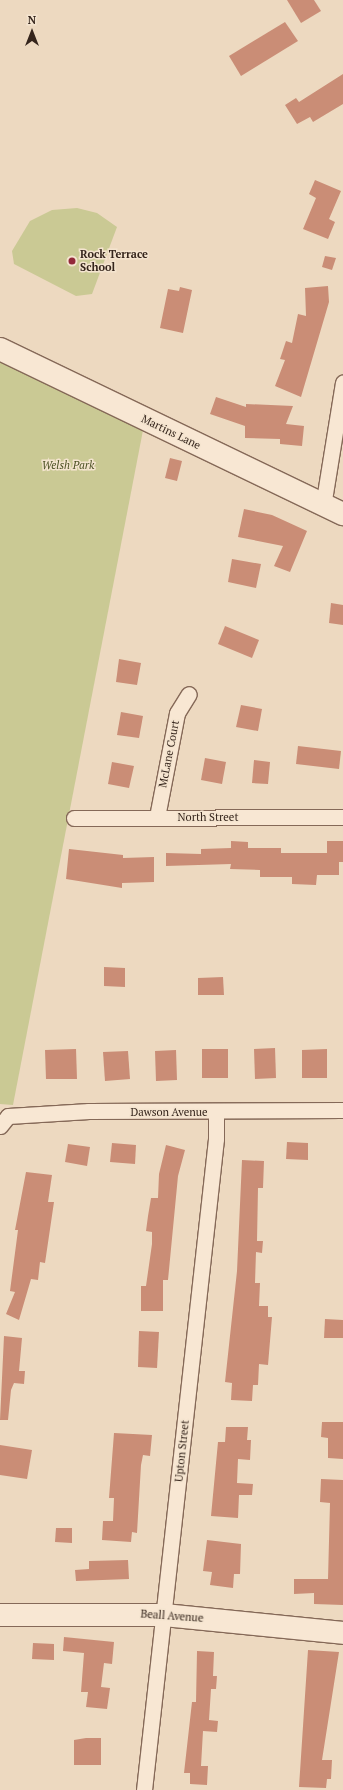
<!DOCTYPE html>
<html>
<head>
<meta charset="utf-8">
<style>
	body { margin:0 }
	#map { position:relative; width:343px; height:1790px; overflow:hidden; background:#edd9c0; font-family:"PT Serif",serif }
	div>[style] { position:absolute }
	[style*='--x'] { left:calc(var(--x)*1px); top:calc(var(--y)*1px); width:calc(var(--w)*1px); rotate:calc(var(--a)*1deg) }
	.green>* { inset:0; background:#cac994 }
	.building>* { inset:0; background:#ca8d76 }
	.roads { filter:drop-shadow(1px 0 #856958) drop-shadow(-1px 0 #856958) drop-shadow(0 1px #856958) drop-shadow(0 -1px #856958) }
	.street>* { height:15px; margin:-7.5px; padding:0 7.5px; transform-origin:7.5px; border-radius:7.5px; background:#f8e7d3 }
	.secondary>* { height:22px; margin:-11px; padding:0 11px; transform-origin:11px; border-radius:11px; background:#f8e7d3 }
	.dots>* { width:11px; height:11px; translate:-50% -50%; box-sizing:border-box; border:2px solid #f4e4cf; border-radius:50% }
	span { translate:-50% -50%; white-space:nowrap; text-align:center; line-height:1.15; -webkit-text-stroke:3px #f4e4cf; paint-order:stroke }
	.poi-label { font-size:11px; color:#35251c; font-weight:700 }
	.left { translate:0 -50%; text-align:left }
	.street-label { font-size:11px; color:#35251c }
	.park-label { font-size:11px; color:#4c5123; font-style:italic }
	.north { position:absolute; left:12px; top:12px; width:40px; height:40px; -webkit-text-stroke:3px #f4e4cf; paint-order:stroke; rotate:0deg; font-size:11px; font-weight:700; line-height:16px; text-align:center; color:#35251c }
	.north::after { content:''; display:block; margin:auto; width:14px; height:18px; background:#35251c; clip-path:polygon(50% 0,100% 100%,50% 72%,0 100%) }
</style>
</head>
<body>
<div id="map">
	<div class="green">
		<i style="clip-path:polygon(77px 208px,97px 213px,117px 227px,92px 294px,76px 296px,14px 264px,12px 251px,30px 221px,52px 210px)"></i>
		<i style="clip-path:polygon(0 358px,144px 425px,13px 1105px,0 1104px)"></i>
	</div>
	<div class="building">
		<i style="clip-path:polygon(287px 0,314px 0,321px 11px,301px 23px)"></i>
		<i style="clip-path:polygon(285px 22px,298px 41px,241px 76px,229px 56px)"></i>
		<i style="clip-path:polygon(343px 74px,343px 104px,313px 122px,310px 117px,297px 124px,285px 105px,296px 98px,299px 102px)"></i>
		<i style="clip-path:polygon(315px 180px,341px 191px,329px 219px,335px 222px,328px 239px,303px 229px,316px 198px,309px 194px)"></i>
		<i style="clip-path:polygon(325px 256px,336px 258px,332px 270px,322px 267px)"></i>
		<i style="clip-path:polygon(328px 286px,329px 302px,301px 397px,275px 386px,285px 360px,280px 359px,286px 341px,292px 343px,298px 314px,306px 316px,305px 288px)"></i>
		<i style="clip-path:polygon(180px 287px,192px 290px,183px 333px,160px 328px,168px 289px,179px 291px)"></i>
		<i style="clip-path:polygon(216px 397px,246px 407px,246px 404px,293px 406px,286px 424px,304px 426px,302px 446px,280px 444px,280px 439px,245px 438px,245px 426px,210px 414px)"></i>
		<i style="clip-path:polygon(170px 458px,182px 461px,177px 481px,165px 478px)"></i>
		<i style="clip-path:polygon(244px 509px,272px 515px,307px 531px,290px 572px,274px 566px,283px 546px,238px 537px)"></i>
		<i style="clip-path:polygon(232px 559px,261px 564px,256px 588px,228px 582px)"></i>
		<i style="clip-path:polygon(331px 603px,343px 605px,343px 625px,329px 623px)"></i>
		<i style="clip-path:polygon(225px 626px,259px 640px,252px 658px,218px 644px)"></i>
		<i style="clip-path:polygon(119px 659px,141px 663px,137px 685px,116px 682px)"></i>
		<i style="clip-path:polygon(241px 705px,262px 709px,258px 731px,236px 727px)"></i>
		<i style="clip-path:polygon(121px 712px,143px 716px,139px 738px,117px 735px)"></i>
		<i style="clip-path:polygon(298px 746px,341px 751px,339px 769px,296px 764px)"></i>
		<i style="clip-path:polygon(205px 758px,226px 762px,222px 784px,201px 780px)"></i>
		<i style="clip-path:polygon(254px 760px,270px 762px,268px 784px,252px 783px)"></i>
		<i style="clip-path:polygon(112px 762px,134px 766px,129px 788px,108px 784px)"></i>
		<i style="clip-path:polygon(231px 841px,248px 842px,248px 848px,281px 848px,281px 853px,327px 853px,327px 841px,343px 841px,343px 862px,339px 862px,339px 875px,317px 875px,316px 885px,292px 884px,292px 877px,260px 877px,260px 870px,230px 869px,231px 864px,166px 866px,166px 853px,201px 854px,201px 849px,231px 848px)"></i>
		<i style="clip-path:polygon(69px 849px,123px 855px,123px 858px,154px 857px,154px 882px,122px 883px,122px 888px,66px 879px)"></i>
		<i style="clip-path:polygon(104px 967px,125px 968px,125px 987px,104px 986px)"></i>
		<i style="clip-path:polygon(223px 977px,224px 995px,198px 995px,198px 978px)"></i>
		<i style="clip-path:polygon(275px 1048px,276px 1078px,255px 1079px,254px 1049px)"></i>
		<i style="clip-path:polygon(76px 1049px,77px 1079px,46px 1079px,45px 1050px)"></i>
		<i style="clip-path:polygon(202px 1049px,228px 1049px,228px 1078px,202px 1078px)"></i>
		<i style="clip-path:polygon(327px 1049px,327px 1078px,302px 1078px,302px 1050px)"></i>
		<i style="clip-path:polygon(176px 1050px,177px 1080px,156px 1081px,155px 1051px)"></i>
		<i style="clip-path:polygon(128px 1051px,130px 1079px,105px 1081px,103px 1052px)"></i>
		<i style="clip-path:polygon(287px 1142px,308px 1143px,308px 1160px,286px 1159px)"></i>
		<i style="clip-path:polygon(112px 1143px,136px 1145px,135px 1164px,110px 1162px)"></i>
		<i style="clip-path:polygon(68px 1144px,90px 1147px,87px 1166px,65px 1162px)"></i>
		<i style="clip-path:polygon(166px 1145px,185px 1150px,178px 1176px,168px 1280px,163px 1280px,163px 1311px,141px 1311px,141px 1286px,146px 1286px,152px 1244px,152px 1232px,146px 1231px,148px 1216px,151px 1198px,158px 1198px,159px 1174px)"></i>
		<i style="clip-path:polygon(242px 1160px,264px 1161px,263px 1188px,258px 1188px,257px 1241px,263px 1241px,262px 1253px,256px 1252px,255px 1283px,260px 1283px,259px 1306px,268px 1306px,268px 1317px,272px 1317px,268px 1365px,259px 1364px,258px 1385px,253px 1385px,252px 1401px,231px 1400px,232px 1383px,225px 1382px,237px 1271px)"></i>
		<i style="clip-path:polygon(26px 1172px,52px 1175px,48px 1202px,54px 1202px,45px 1263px,40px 1262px,38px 1280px,31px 1279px,19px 1320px,6px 1314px,15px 1292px,10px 1291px,18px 1230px,15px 1230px)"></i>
		<i style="clip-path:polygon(325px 1319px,343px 1320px,343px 1338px,324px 1338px)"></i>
		<i style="clip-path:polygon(139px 1331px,159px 1332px,157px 1368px,138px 1367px)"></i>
		<i style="clip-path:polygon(4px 1336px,22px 1338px,19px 1371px,25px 1371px,24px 1384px,14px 1383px,11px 1390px,8px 1420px,0 1420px)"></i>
		<i style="clip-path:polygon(322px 1422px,343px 1422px,343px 1459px,328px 1458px,328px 1438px,321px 1437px)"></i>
		<i style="clip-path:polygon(226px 1427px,248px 1427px,247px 1440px,251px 1440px,250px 1460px,238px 1459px,237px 1483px,253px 1484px,252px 1495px,239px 1495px,238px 1518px,211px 1516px,218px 1442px,225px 1442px)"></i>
		<i style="clip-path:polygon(114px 1433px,152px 1435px,150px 1456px,143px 1455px,141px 1465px,137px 1533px,132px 1532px,131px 1542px,102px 1540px,103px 1521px,113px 1521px,114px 1498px,109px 1498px)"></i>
		<i style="clip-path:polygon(0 1445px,32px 1450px,27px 1479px,0 1475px)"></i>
		<i style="clip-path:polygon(321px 1479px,343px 1480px,343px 1605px,314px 1604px,314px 1593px,294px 1594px,294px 1579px,328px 1579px,330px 1503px,320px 1502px)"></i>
		<i style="clip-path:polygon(56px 1528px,72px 1528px,72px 1543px,55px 1542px)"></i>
		<i style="clip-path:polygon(207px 1540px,241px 1544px,240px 1574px,234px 1574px,233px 1588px,210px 1585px,212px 1572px,203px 1571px)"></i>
		<i style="clip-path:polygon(128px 1560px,129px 1579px,76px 1581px,75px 1570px,89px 1569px,89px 1561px)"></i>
		<i style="clip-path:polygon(64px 1637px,114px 1642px,112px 1664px,104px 1663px,101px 1687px,110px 1688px,107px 1709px,86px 1707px,88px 1692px,81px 1692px,84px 1653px,63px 1651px)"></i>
		<i style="clip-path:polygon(33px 1643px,54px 1644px,54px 1660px,32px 1659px)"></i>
		<i style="clip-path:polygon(308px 1650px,339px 1652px,322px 1760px,332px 1760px,331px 1779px,327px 1779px,326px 1788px,299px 1787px)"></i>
		<i style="clip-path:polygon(197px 1651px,214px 1652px,213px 1676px,217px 1676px,216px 1689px,211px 1689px,209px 1720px,218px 1721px,217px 1732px,203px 1731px,201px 1766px,208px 1766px,207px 1785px,190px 1784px,190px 1773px,184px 1773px,192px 1702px,196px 1702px)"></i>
		<i style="clip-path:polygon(86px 1738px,101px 1738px,101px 1765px,74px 1765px,74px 1740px)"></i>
	</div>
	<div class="roads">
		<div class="street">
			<i style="--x:323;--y:506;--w:125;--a:-80.8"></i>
			<i style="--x:157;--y:817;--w:106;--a:-79.1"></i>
			<i style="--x:177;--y:713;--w:22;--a:-58"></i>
			<i style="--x:74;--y:818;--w:269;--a:-0.2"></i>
			<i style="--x:0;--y:1126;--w:13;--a:-51"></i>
			<i style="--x:8;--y:1116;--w:81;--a:-3.5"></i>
			<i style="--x:89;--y:1111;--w:254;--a:-0.2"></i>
			<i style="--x:144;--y:1790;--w:655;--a:-83.69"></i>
			<i style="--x:216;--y:1139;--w:27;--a:-90"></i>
		</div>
		<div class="secondary">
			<i style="--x:0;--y:349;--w:381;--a:25.7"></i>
			<i style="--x:0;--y:1615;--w:164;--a:0"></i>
			<i style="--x:164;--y:1615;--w:180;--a:5.7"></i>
		</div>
	</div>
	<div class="dots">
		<i style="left:72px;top:261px;background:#93293a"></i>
	</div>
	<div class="poi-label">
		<span class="left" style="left:80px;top:261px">Rock Terrace<br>School</span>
	</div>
	<div class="street-label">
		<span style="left:171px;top:432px;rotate:26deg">Martins Lane</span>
		<span style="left:169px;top:754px;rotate:-79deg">McLane Court</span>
		<span style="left:208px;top:817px">North Street</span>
		<span style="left:169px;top:1112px">Dawson Avenue</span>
		<span style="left:182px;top:1451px;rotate:-84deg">Upton Street</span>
		<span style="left:172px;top:1616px;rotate:4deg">Beall Avenue</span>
	</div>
	<div class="park-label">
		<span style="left:68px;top:465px">Welsh Park</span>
	</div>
	<div class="north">N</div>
</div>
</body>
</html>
